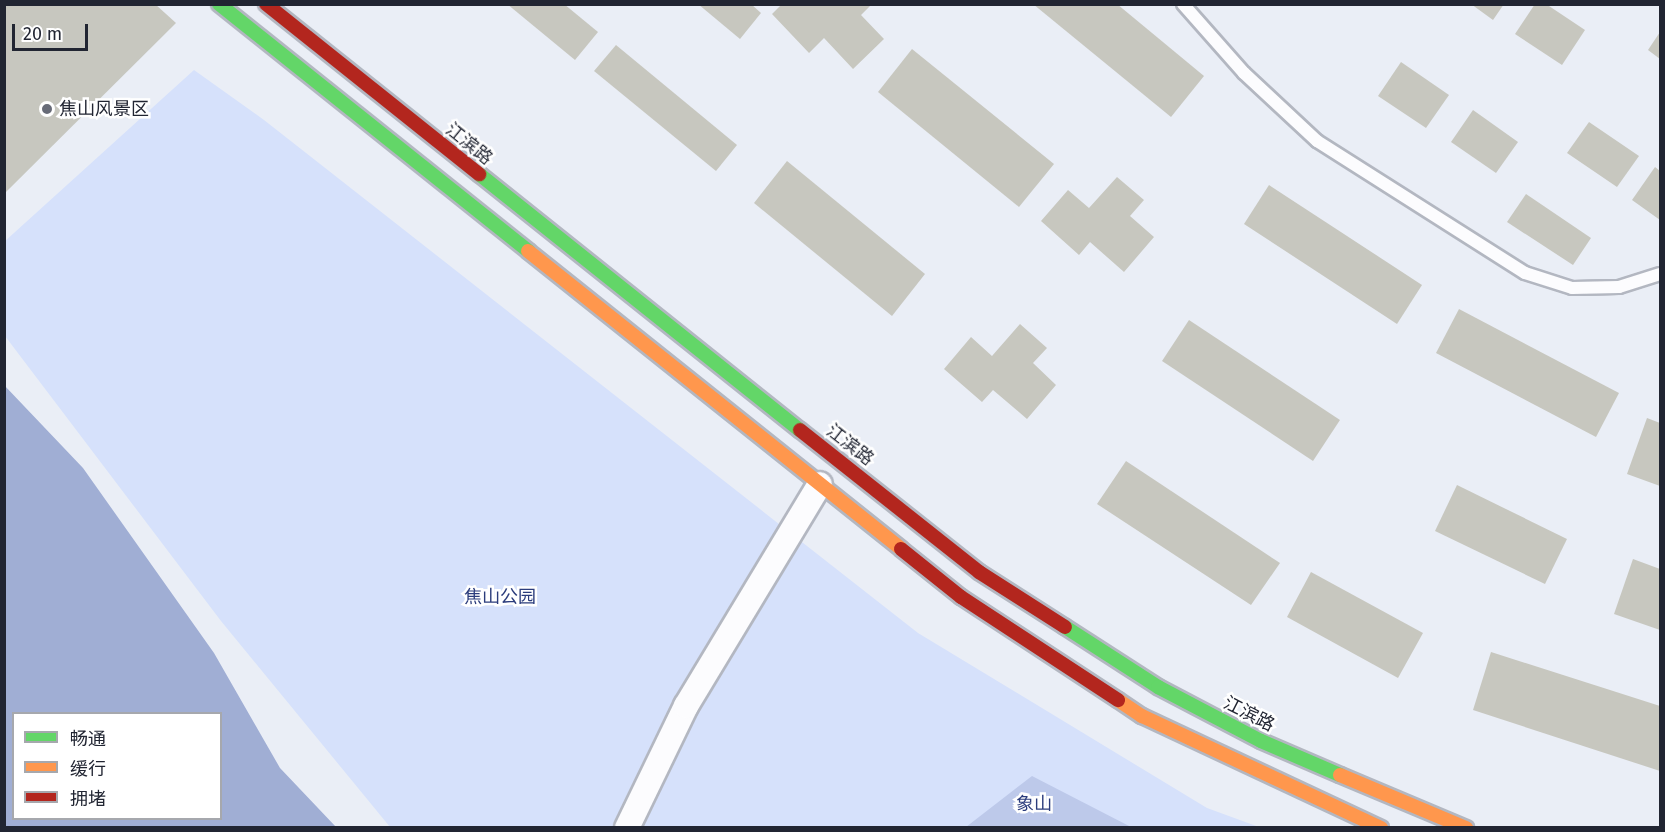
<!DOCTYPE html>
<html>
<head>
<meta charset="utf-8">
<style>
	body { margin:0 }
	#map { position:relative; width:1665px; height:832px; overflow:hidden; background:#eaeef6; font-family:"Fira Sans","Noto Sans SC",sans-serif }
	div>[style] { position:absolute }
	[style*='--x'] { left:calc(var(--x)*1px); top:calc(var(--y)*1px); width:calc(var(--w)*1px); rotate:calc(var(--a)*1deg) }
	.green>* { inset:0; background:#d6e1fb }
	.forest>* { inset:0; background:#bdc9ea }
	.water>* { inset:0; background:#a0aed4 }
	.building>* { inset:0; background:#c7c7bf }
	.roads { filter:drop-shadow(2px 0 #b3b7c1) drop-shadow(-2px 0 #b3b7c1) drop-shadow(0 2px #b3b7c1) drop-shadow(0 -2px #b3b7c1) }
	.lane>* { height:12px; margin:-6px; padding:0 6px; transform-origin:6px; border-radius:6px; background:#fcfcfe }
	.street>* { height:24px; margin:-12px; padding:0 12px; transform-origin:12px; border-radius:12px; background:#fcfcfe }
	.fast>* { height:14px; margin:-7px; padding:0 7px; transform-origin:7px; border-radius:7px; background:#63d668 }
	.slow>* { height:14px; margin:-7px; padding:0 7px; transform-origin:7px; border-radius:7px; background:#ff974d }
	.jam>* { height:14px; margin:-7px; padding:0 7px; transform-origin:7px; border-radius:7px; background:#b3261e }
	.dots>* { width:16px; height:16px; translate:-50% -50%; box-sizing:border-box; border:3px solid #fff; border-radius:50% }
	span { translate:-50% -50%; white-space:nowrap; text-align:center; line-height:1.15; -webkit-text-stroke:5px #fff; paint-order:stroke }
	.poi-label { font-size:18px; color:#212532 }
	.left { translate:0 -50%; text-align:left }
	.street-label { font-size:18px; color:#212532 }
	.park-label { font-size:18px; color:#2b3c7c }
	.frame { position:absolute; inset:0; border:6px solid #212532; pointer-events:none }
	.legend { position:absolute; left:12px; top:712px; width:210px; height:108px; box-sizing:border-box; background:#fff; border:2px solid #a6a8ad; margin:0; padding:8px 10px; list-style:none; font-size:18px; color:#212532 }
	.legend li { display:flex; align-items:center; gap:12px; height:30px }
	.legend b { width:30px; border:2px solid #a6a8ad }
	.scale { position:absolute; left:12px; top:24px; width:76px; height:27px; box-sizing:border-box; border:3px solid #212532; border-top:0; padding-left:8px; font-size:18px; line-height:21px; white-space:nowrap; color:#212532; -webkit-text-stroke:4px #fff; paint-order:stroke }
</style>
</head>
<body>
<div id="map">
	<div class="green">
		<i style="clip-path:polygon(194px 70px,264px 120px,918px 633px,1207px 808px,1259px 827px,390px 827px,221px 621px,5px 336px,4px 242px)"></i>
	</div>
	<div class="forest">
		<i style="clip-path:polygon(1032px 776px,1131px 827px,966px 827px)"></i>
	</div>
	<div class="water">
		<i style="clip-path:polygon(evenodd,4px 385px,83px 468px,214px 653px,280px 768px,336px 827px,5px 827px,4px 385px,14px 714px,220px 714px,220px 818px,14px 818px,14px 714px)"></i>
	</div>
	<div class="building">
		<i style="clip-path:polygon(4px 4px,155px 4px,176px 23px,4px 194px)"></i>
		<i style="clip-path:polygon(507px 4px,564px 4px,598px 32px,575px 60px)"></i>
		<i style="clip-path:polygon(698px 4px,751px 4px,761px 13px,740px 39px)"></i>
		<i style="clip-path:polygon(782px 4px,872px 4px,861px 15px,884px 39px,853px 69px,824px 38px,809px 53px,772px 14px)"></i>
		<i style="clip-path:polygon(1033px 4px,1117px 4px,1204px 76px,1171px 117px)"></i>
		<i style="clip-path:polygon(1471px 4px,1504px 4px,1493px 20px)"></i>
		<i style="clip-path:polygon(1535px 4px,1546px 4px,1585px 30px,1562px 65px,1515px 34px)"></i>
		<i style="clip-path:polygon(1660px 32px,1660px 59px,1648px 50px)"></i>
		<i style="clip-path:polygon(616px 45px,737px 145px,716px 171px,594px 71px)"></i>
		<i style="clip-path:polygon(912px 49px,1054px 164px,1019px 207px,878px 92px)"></i>
		<i style="clip-path:polygon(1401px 62px,1449px 95px,1426px 128px,1378px 96px)"></i>
		<i style="clip-path:polygon(1473px 110px,1518px 142px,1496px 173px,1451px 142px)"></i>
		<i style="clip-path:polygon(1589px 122px,1639px 156px,1617px 187px,1567px 153px)"></i>
		<i style="clip-path:polygon(787px 161px,925px 274px,892px 316px,754px 203px)"></i>
		<i style="clip-path:polygon(1655px 167px,1660px 171px,1660px 220px,1632px 200px)"></i>
		<i style="clip-path:polygon(1117px 177px,1144px 200px,1130px 216px,1154px 237px,1124px 272px,1090px 242px,1079px 255px,1041px 221px,1068px 190px,1089px 208px)"></i>
		<i style="clip-path:polygon(1269px 185px,1422px 285px,1397px 324px,1244px 224px)"></i>
		<i style="clip-path:polygon(1526px 194px,1591px 238px,1573px 265px,1507px 222px)"></i>
		<i style="clip-path:polygon(1459px 309px,1619px 393px,1596px 437px,1436px 353px)"></i>
		<i style="clip-path:polygon(1189px 320px,1340px 420px,1313px 461px,1162px 361px)"></i>
		<i style="clip-path:polygon(1020px 324px,1047px 348px,1033px 363px,1056px 385px,1027px 419px,993px 390px,982px 402px,944px 369px,971px 337px,992px 356px)"></i>
		<i style="clip-path:polygon(1647px 418px,1660px 423px,1660px 486px,1627px 474px)"></i>
		<i style="clip-path:polygon(1126px 461px,1280px 563px,1251px 605px,1097px 504px)"></i>
		<i style="clip-path:polygon(1457px 485px,1567px 539px,1545px 584px,1435px 531px)"></i>
		<i style="clip-path:polygon(1633px 559px,1660px 569px,1660px 630px,1614px 614px)"></i>
		<i style="clip-path:polygon(1311px 572px,1423px 633px,1398px 678px,1287px 617px)"></i>
		<i style="clip-path:polygon(1491px 652px,1660px 706px,1660px 771px,1473px 710px)"></i>
	</div>
	<div class="roads">
		<div class="lane">
			<i style="--x:1183;--y:4;--w:92;--a:48.5"></i>
			<i style="--x:1244;--y:73;--w:100;--a:43"></i>
			<i style="--x:1317;--y:141;--w:246;--a:32.4"></i>
			<i style="--x:1525;--y:273;--w:49;--a:17.7"></i>
			<i style="--x:1572;--y:288;--w:47;--a:-1.2"></i>
			<i style="--x:1619;--y:287;--w:43;--a:-17.6"></i>
		</div>
		<div class="street">
			<i style="--x:627;--y:828;--w:136;--a:-64.2"></i>
			<i style="--x:686;--y:706;--w:259;--a:-58.9"></i>
		</div>
		<div class="fast">
			<i style="--x:219;--y:4;--w:396;--a:38.6"></i>
			<i style="--x:479;--y:174;--w:411;--a:38.6"></i>
			<i style="--x:1065;--y:627;--w:111;--a:32.8"></i>
			<i style="--x:1158;--y:687;--w:116;--a:27.7"></i>
			<i style="--x:1261;--y:741;--w:86;--a:23.3"></i>
		</div>
		<div class="slow">
			<i style="--x:528;--y:251;--w:477;--a:38.6"></i>
			<i style="--x:1118;--y:700;--w:29;--a:34"></i>
			<i style="--x:1142;--y:716;--w:264;--a:25.1"></i>
			<i style="--x:1340;--y:775;--w:137;--a:22.8"></i>
		</div>
		<div class="jam">
			<i style="--x:266;--y:4;--w:273;--a:38.6"></i>
			<i style="--x:800;--y:430;--w:228;--a:38.4"></i>
			<i style="--x:979;--y:572;--w:102;--a:32.6"></i>
			<i style="--x:901;--y:549;--w:77;--a:38.7"></i>
			<i style="--x:961;--y:597;--w:188;--a:33.3"></i>
		</div>
	</div>
	<div class="dots">
		<i style="left:47px;top:109px;background:#676b77"></i>
	</div>
	<div class="poi-label">
		<span class="left" style="left:59px;top:109px">焦山风景区</span>
	</div>
	<div class="street-label">
		<span style="left:469px;top:144px;rotate:39deg">江滨路</span>
		<span style="left:850px;top:445px;rotate:38deg">江滨路</span>
		<span style="left:1249px;top:714px;rotate:27deg">江滨路</span>
	</div>
	<div class="park-label">
		<span style="left:500px;top:597px">焦山公园</span>
		<span style="left:1034px;top:804px">象山</span>
	</div>
	<div class="frame"></div>
	<ul class="legend">
	<li><b style="height:8px;background:#63d668"></b>畅通</li>
	<li><b style="height:8px;background:#ff974d"></b>缓行</li>
	<li><b style="height:8px;background:#b3261e"></b>拥堵</li>
	</ul>
	<div class="scale">20 m</div>
</div>
</body>
</html>
